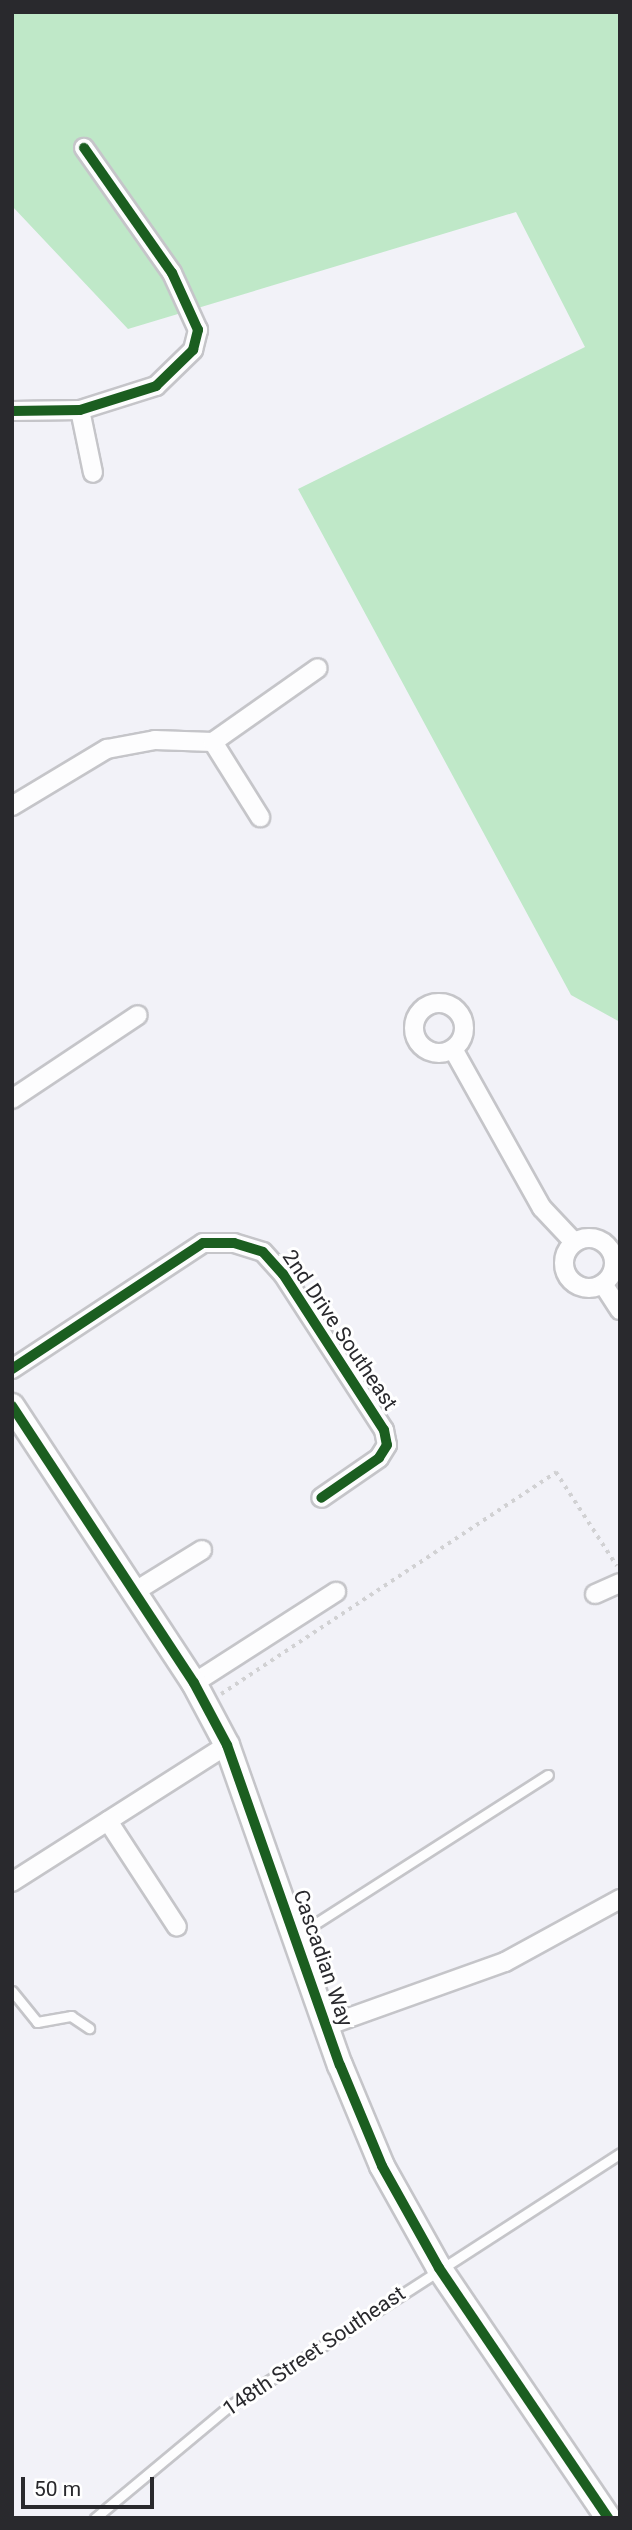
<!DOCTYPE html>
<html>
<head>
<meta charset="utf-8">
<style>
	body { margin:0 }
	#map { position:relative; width:632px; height:2530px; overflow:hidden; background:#f2f2f8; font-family:Roboto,sans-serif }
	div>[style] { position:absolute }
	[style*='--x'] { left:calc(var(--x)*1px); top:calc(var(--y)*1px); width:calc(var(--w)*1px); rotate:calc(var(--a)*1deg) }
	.green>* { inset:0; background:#bfe8c8 }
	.path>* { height:3.5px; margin-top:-1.75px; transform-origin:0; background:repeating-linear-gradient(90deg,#d1d1d3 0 3.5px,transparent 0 8.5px) }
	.roads { filter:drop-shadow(2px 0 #c5c5c9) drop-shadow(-2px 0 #c5c5c9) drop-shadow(0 2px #c5c5c9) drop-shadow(0 -2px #c5c5c9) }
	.lane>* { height:9px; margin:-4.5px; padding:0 4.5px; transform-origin:4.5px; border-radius:4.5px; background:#fdfdfe }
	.street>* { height:18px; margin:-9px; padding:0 9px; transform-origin:9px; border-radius:9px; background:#fdfdfe }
	.street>.ring { margin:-9px; padding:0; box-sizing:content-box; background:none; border:18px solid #fdfdfe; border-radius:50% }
	.secondary>* { height:24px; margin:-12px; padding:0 12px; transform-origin:12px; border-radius:12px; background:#fdfdfe }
	.cycleway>* { height:10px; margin:-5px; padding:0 5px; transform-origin:5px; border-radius:5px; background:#1b5e20 }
	span { translate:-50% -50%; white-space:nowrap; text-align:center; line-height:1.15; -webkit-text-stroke:6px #fff; paint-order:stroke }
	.street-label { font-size:21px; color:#29292d }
	.frame { position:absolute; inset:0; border:14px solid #29292d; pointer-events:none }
	.scale { position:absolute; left:21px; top:2477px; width:133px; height:32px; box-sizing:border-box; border:4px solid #29292d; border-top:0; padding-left:9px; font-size:21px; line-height:24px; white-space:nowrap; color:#29292d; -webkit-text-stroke:5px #fff; paint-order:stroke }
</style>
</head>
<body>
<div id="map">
	<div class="green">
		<i style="clip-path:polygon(12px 12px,620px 12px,620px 1022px,571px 995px,298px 489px,585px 347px,516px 212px,128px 329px,12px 206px)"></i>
	</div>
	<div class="path">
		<i style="--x:221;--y:1694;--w:402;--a:-33.5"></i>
		<i style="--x:556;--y:1472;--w:112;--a:57"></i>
	</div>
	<div class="roads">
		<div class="lane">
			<i style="--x:296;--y:1936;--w:299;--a:-32.6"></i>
			<i style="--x:12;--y:1991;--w:40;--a:51"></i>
			<i style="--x:37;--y:2022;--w:35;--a:-10"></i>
			<i style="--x:71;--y:2016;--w:22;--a:34"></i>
			<i style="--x:95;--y:2518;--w:173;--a:-39.8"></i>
			<i style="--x:228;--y:2407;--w:467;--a:-32.9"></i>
		</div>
		<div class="street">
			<i style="--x:80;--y:410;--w:64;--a:78.3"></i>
			<i style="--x:12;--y:411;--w:68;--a:-0.8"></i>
			<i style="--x:80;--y:410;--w:80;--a:-17.5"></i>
			<i style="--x:156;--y:386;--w:52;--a:-44.2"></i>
			<i style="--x:193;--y:350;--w:21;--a:-76"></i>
			<i style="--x:198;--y:330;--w:63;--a:-114.5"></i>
			<i style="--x:172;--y:273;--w:153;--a:-125.1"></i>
			<i style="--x:213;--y:742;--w:89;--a:57.9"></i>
			<i style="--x:12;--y:806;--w:111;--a:-31"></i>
			<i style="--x:107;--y:749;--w:49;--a:-10.6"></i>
			<i style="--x:155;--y:740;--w:58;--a:2"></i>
			<i style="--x:213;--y:742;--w:128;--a:-35.2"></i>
			<i class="ring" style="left:414px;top:1003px;width:32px;height:32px"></i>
			<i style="--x:453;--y:1049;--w:182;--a:60.8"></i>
			<i style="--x:542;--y:1208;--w:47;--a:46.7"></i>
			<i style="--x:12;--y:1099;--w:151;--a:-33.7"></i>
			<i class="ring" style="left:564px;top:1238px;width:32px;height:32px"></i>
			<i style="--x:603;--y:1284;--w:31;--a:57"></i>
			<i style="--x:12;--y:1369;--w:229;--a:-33.4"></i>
			<i style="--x:203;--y:1243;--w:31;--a:0"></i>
			<i style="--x:234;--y:1243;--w:30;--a:17"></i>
			<i style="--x:263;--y:1252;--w:30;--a:48"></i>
			<i style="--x:283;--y:1274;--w:186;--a:57.1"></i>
			<i style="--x:384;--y:1430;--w:15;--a:79"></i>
			<i style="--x:387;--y:1445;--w:15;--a:122"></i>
			<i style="--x:379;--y:1458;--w:70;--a:145.4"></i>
			<i style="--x:134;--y:1592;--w:80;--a:-31.7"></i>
			<i style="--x:595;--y:1594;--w:27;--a:-24"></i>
			<i style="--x:194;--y:1683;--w:169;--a:-32.7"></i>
			<i style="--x:108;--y:1821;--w:126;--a:56.9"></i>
			<i style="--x:12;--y:1882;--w:255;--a:-32.5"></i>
			<i style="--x:326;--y:2026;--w:190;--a:-19.7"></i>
			<i style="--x:505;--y:1962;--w:131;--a:-28.7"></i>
		</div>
		<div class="secondary">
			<i style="--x:12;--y:1406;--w:331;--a:56.7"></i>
			<i style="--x:194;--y:1683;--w:70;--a:62"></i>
			<i style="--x:227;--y:1745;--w:339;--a:70.6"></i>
			<i style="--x:340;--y:2065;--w:109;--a:67.4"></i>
			<i style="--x:382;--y:2166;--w:117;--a:60.8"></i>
			<i style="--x:439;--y:2268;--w:302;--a:55.9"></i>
		</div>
	</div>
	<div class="cycleway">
		<i style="--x:12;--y:411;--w:68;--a:-0.8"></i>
		<i style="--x:80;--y:410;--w:80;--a:-17.5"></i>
		<i style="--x:156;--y:386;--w:52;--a:-44.2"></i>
		<i style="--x:193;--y:350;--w:21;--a:-76"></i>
		<i style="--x:198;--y:330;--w:63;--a:-114.5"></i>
		<i style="--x:172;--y:273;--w:153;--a:-125.1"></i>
		<i style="--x:12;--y:1369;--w:229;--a:-33.4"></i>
		<i style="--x:203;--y:1243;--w:31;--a:0"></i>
		<i style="--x:234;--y:1243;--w:30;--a:17"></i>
		<i style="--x:263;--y:1252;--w:30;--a:48"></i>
		<i style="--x:283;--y:1274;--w:186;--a:57.1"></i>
		<i style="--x:384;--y:1430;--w:15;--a:79"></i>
		<i style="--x:387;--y:1445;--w:15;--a:122"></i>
		<i style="--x:379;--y:1458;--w:70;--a:145.4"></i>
		<i style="--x:12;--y:1406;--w:331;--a:56.7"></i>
		<i style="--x:194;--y:1683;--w:70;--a:62"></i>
		<i style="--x:227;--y:1745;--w:339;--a:70.6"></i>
		<i style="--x:340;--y:2065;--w:109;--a:67.4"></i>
		<i style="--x:382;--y:2166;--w:117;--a:60.8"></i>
		<i style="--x:439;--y:2268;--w:302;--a:55.9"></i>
	</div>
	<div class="street-label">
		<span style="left:340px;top:1330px;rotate:56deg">2nd Drive Southeast</span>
		<span style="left:323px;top:1958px;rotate:71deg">Cascadian Way</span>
		<span style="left:314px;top:2351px;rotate:-34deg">148th Street Southeast</span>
	</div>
	<div class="frame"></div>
	<div class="scale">50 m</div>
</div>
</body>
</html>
